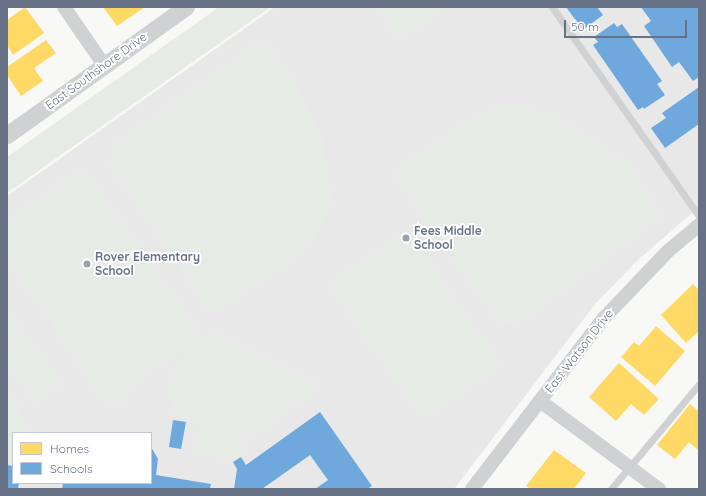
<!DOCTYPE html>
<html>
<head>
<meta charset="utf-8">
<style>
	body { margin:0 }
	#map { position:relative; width:706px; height:496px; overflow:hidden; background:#f8f8f7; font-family:Quicksand,sans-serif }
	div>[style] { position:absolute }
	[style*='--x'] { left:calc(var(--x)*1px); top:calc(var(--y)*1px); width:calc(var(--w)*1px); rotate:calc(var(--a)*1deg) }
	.built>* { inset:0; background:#e8e8e9 }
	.green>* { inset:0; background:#e7ebe5 }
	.homes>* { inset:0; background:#ffd966 }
	.schools>* { inset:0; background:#6fa8dc }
	.service>* { height:7px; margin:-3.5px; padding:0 3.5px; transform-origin:3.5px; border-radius:3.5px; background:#d0d1d2 }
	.minor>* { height:14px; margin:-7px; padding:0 7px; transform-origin:7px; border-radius:7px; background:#d0d1d2 }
	.tertiary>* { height:17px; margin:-8.5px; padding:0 8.5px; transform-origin:8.5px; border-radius:8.5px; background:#d0d1d2 }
	.dots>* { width:11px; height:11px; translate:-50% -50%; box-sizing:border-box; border:2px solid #fff; border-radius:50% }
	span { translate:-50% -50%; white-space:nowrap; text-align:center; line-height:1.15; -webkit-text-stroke:4px #fff; paint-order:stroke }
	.street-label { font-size:12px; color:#687287 }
	.poi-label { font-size:12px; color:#687287; font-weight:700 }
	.left { translate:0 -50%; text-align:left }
	.frame { position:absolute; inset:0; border:8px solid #687287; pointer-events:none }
	.legend { position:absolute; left:12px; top:432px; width:140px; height:52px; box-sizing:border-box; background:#fff; border:1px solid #c3c7cf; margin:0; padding:5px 7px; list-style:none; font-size:12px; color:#687287 }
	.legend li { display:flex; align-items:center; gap:8px; height:20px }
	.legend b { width:20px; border:1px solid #c3c7cf }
	.scale { position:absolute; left:564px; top:20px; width:123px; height:18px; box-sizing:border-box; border:2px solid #687287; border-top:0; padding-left:5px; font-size:12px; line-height:14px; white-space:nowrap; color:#687287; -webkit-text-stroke:3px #fff; paint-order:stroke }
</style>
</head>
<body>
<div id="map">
	<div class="built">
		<i style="clip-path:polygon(evenodd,275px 7px,699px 7px,699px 207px,638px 260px,596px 303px,454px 489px,7px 489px,7px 196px,275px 7px,13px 433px,151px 433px,151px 483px,13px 483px,13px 433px)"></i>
	</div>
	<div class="green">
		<i style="clip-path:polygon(219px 7px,271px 7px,7px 193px,7px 157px)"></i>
		<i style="clip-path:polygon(385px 7px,444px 7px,399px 39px,380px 11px)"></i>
		<i style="clip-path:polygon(263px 41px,293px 78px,322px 138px,331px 201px,315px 239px,271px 275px,210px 312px,111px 166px,113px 145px)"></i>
		<i style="clip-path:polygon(509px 104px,557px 116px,628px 164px,660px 216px,516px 324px,500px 323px,392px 173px,456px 128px)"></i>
		<i style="clip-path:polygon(83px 168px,200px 335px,141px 377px,117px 407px,109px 407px,7px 258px,7px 221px)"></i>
		<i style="clip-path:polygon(406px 231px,500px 365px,424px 418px,330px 285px)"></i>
		<i style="clip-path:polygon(7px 312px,25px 336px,7px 349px)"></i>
		<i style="clip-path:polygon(213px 332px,313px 381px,314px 391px,248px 438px,246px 424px,227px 412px,213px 413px,200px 424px,181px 421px,172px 406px,168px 387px,171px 375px,202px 340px)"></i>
		<i style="clip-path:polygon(27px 337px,61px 383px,35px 402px,7px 364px,7px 352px)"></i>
		<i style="clip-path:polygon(7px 396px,17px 404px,25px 424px,24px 433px,13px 433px,13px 460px,7px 459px)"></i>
		<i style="clip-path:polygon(224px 416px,244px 429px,240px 455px,232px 459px,198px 454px,193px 448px,204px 426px,214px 418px)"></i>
	</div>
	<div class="homes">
		<i style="clip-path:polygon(25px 7px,44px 33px,13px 55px,7px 45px,7px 20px)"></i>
		<i style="clip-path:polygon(103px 7px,145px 7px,117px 26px)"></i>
		<i style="clip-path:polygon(46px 40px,56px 53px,34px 68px,43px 81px,21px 96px,7px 75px,7px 67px)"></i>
		<i style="clip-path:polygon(693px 284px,699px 290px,699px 331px,686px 343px,661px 315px)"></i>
		<i style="clip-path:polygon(656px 326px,685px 351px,655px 386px,621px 357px,634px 342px,639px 346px)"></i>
		<i style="clip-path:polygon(619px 363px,659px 399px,644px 415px,631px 404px,616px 421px,589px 397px)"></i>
		<i style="clip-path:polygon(690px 404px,699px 412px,699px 451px,689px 442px,675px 459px,657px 445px)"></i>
		<i style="clip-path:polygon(554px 450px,586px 473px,574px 489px,530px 489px,526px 486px)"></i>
	</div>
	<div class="schools">
		<i style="clip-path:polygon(566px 7px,597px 7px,603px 15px,583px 30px)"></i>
		<i style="clip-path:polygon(641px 7px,699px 7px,699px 77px,693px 81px,679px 62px,672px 67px,644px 26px,651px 21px)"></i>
		<i style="clip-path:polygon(614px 23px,617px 27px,622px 24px,662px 81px,657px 84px,665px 95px,644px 109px,643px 107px,638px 110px,593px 45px,598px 42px,594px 37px)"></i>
		<i style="clip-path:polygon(699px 87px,699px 124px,665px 148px,651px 128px,666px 118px,662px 113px)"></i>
		<i style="clip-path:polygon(320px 412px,372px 486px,367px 489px,315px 489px,328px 480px,310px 455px,262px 489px,234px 489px,237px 469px,233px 462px,241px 457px,246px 465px)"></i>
		<i style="clip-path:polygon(173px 420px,186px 422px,181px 449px,169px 447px)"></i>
		<i style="clip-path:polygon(151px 447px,158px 459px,156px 475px,211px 484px,210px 489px,62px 489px,63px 483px,151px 483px)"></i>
		<i style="clip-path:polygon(7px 465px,13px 466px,13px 483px,19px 483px,18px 489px,7px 489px)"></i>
	</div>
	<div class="service">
		<i style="--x:552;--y:7;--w:256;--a:54.9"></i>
		<i style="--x:611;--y:489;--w:137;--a:-50"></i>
	</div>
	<div class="minor">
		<i style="--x:64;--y:7;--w:70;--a:55.4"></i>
		<i style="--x:540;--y:401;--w:148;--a:36.5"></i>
		<i style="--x:472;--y:489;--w:215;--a:-52.4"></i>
		<i style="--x:603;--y:319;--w:94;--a:-46.3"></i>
		<i style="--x:668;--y:251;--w:40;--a:-40"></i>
	</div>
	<div class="tertiary">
		<i style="--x:7;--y:135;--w:220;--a:-35.6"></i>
	</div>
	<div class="dots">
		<i style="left:406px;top:238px;background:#9aa1ae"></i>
		<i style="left:87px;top:264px;background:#9aa1ae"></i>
	</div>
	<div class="street-label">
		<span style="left:96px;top:71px;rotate:-36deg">East Southshore Drive</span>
		<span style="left:579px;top:351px;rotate:-52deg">East Watson Drive</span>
	</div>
	<div class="poi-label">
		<span class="left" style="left:414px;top:238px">Fees Middle<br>School</span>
		<span class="left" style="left:95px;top:264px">Rover Elementary<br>School</span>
	</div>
	<div class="frame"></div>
	<ul class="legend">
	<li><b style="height:11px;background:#ffd966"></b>Homes</li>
	<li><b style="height:11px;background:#6fa8dc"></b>Schools</li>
	</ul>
	<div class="scale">50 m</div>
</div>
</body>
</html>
